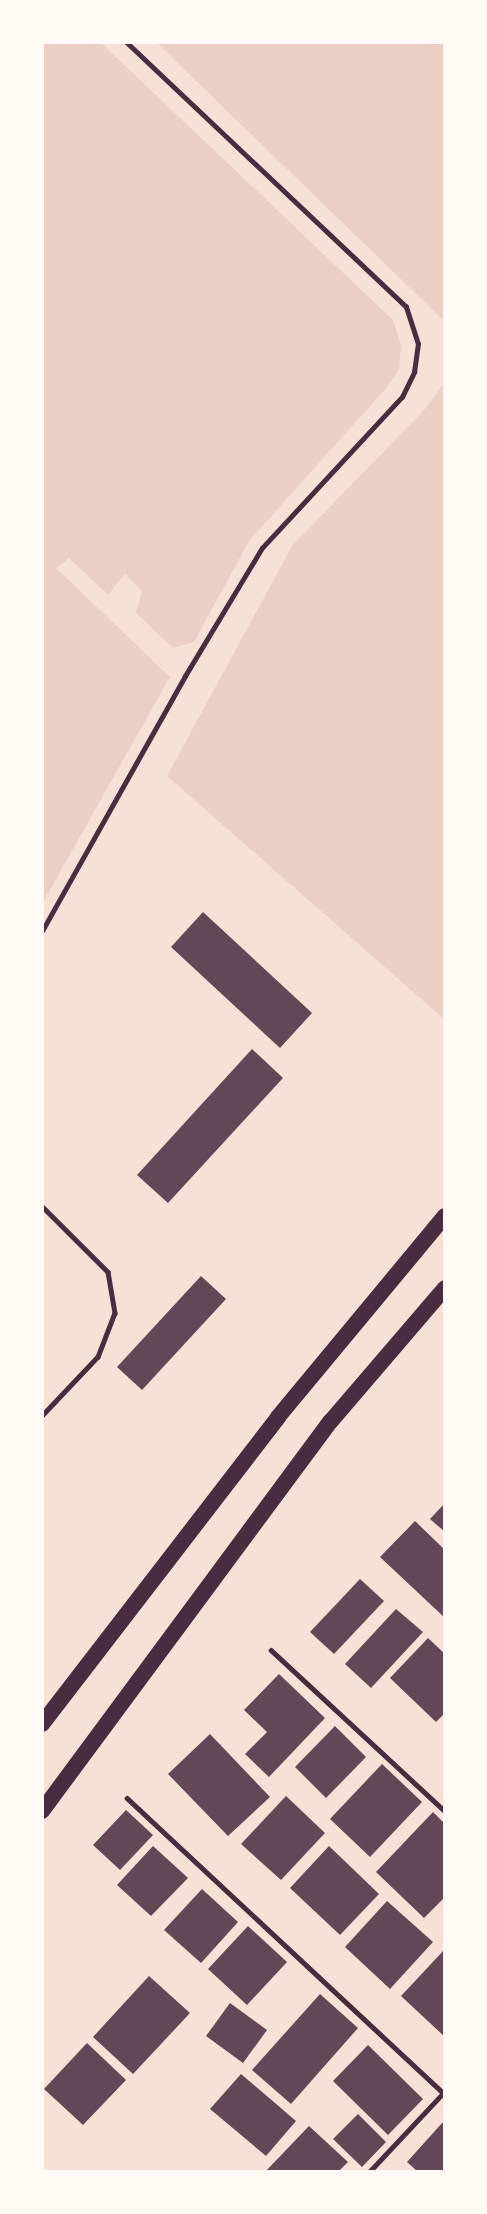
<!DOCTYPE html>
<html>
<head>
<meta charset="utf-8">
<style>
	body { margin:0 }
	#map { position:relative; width:487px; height:2214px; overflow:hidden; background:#f7e1d7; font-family:"IBM Plex Sans",sans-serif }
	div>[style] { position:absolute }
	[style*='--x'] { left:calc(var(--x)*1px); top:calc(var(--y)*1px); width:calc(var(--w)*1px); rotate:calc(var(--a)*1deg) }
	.green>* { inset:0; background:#ebcfc5 }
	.building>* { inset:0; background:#644757 }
	.service>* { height:4.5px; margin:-2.25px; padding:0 2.25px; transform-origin:2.25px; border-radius:2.25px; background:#4a2c40 }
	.trunk>* { height:16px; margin:-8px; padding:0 8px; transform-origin:8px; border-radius:8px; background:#4a2c40 }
	span { translate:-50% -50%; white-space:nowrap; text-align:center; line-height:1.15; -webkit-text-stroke:6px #fffaf5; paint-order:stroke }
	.frame { position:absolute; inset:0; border:44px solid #fffaf5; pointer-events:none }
</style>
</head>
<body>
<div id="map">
	<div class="green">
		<i style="clip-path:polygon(42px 42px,100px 42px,393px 320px,401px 345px,399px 369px,388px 386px,249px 541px,194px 642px,173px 648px,136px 613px,142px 591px,125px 574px,108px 595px,69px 558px,56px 568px,170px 677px,42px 904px)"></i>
		<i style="clip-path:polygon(156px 42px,445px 42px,445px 322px)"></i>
		<i style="clip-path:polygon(445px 382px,445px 1020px,167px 776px,292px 546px,424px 410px)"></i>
	</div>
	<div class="building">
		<i style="clip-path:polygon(203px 912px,312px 1013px,280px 1048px,171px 947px)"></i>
		<i style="clip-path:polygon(252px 1049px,283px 1078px,168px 1203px,137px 1175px)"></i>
		<i style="clip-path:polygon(201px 1276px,226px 1299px,142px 1390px,117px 1367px)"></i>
		<i style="clip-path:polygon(445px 1503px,445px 1532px,430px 1519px)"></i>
		<i style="clip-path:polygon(415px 1521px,445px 1550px,445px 1618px,380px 1557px)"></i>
		<i style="clip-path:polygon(360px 1579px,384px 1601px,334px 1654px,310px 1632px)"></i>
		<i style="clip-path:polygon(396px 1609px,423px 1632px,371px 1688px,345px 1664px)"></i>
		<i style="clip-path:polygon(428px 1638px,445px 1654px,445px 1713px,436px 1722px,390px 1678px)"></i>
		<i style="clip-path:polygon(279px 1674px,325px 1718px,269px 1777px,245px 1754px,267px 1732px,244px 1710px)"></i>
		<i style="clip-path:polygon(335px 1726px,366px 1757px,326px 1798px,295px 1767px)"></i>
		<i style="clip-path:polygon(210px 1734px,270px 1797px,228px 1836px,168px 1774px)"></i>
		<i style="clip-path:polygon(382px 1764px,422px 1802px,370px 1857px,330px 1819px)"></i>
		<i style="clip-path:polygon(286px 1796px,325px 1833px,281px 1880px,241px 1844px)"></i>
		<i style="clip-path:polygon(126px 1810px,153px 1835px,120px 1870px,93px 1845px)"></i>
		<i style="clip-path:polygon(433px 1812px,445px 1824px,445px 1897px,424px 1918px,376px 1872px)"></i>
		<i style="clip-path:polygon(153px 1846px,188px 1878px,151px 1916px,117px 1885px)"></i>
		<i style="clip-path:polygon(329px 1846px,379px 1894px,340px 1935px,290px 1888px)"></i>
		<i style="clip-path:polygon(202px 1889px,238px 1922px,201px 1963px,164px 1930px)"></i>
		<i style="clip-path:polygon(387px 1901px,433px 1942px,390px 1989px,345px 1947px)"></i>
		<i style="clip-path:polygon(248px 1926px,287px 1962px,247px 2005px,208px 1969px)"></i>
		<i style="clip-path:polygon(445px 1949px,445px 2037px,401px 1996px)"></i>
		<i style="clip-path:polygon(149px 1976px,190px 2013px,133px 2074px,93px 2037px)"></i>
		<i style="clip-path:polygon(320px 1994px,358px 2028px,291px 2104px,252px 2070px)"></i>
		<i style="clip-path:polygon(230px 2003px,267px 2030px,243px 2063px,206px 2036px)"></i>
		<i style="clip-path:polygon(87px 2043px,126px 2080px,83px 2125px,44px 2089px)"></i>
		<i style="clip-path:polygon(368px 2045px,423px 2099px,388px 2135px,333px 2081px)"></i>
		<i style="clip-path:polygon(241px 2074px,296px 2121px,266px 2156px,210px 2109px)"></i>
		<i style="clip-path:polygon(358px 2114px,386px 2142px,362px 2167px,333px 2139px)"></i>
		<i style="clip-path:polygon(443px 2122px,445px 2172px,418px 2172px,407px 2162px)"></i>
		<i style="clip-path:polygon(309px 2126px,348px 2162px,338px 2172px,265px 2172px)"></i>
	</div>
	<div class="service">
		<i style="--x:42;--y:931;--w:292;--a:-60.7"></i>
		<i style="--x:185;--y:676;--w:149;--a:-59"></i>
		<i style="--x:262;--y:548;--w:206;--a:-47.2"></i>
		<i style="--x:402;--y:397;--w:28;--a:-64"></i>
		<i style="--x:414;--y:372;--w:28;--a:-82"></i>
		<i style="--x:418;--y:344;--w:39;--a:-108"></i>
		<i style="--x:406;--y:307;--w:386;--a:-136.6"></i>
		<i style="--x:42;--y:1206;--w:93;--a:45"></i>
		<i style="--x:108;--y:1272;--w:42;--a:80.3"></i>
		<i style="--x:115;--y:1313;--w:47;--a:111.1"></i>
		<i style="--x:98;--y:1357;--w:81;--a:133.5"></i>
		<i style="--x:271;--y:1650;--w:237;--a:42.8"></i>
		<i style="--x:127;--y:1798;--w:432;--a:43"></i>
		<i style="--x:369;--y:2172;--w:111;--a:-46.8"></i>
	</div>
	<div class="trunk">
		<i style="--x:42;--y:1724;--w:387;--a:-52.4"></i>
		<i style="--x:278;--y:1417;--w:261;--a:-50.3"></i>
		<i style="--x:42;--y:1811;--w:485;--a:-53.5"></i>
		<i style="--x:331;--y:1421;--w:175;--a:-49.4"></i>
	</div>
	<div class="frame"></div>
</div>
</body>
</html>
